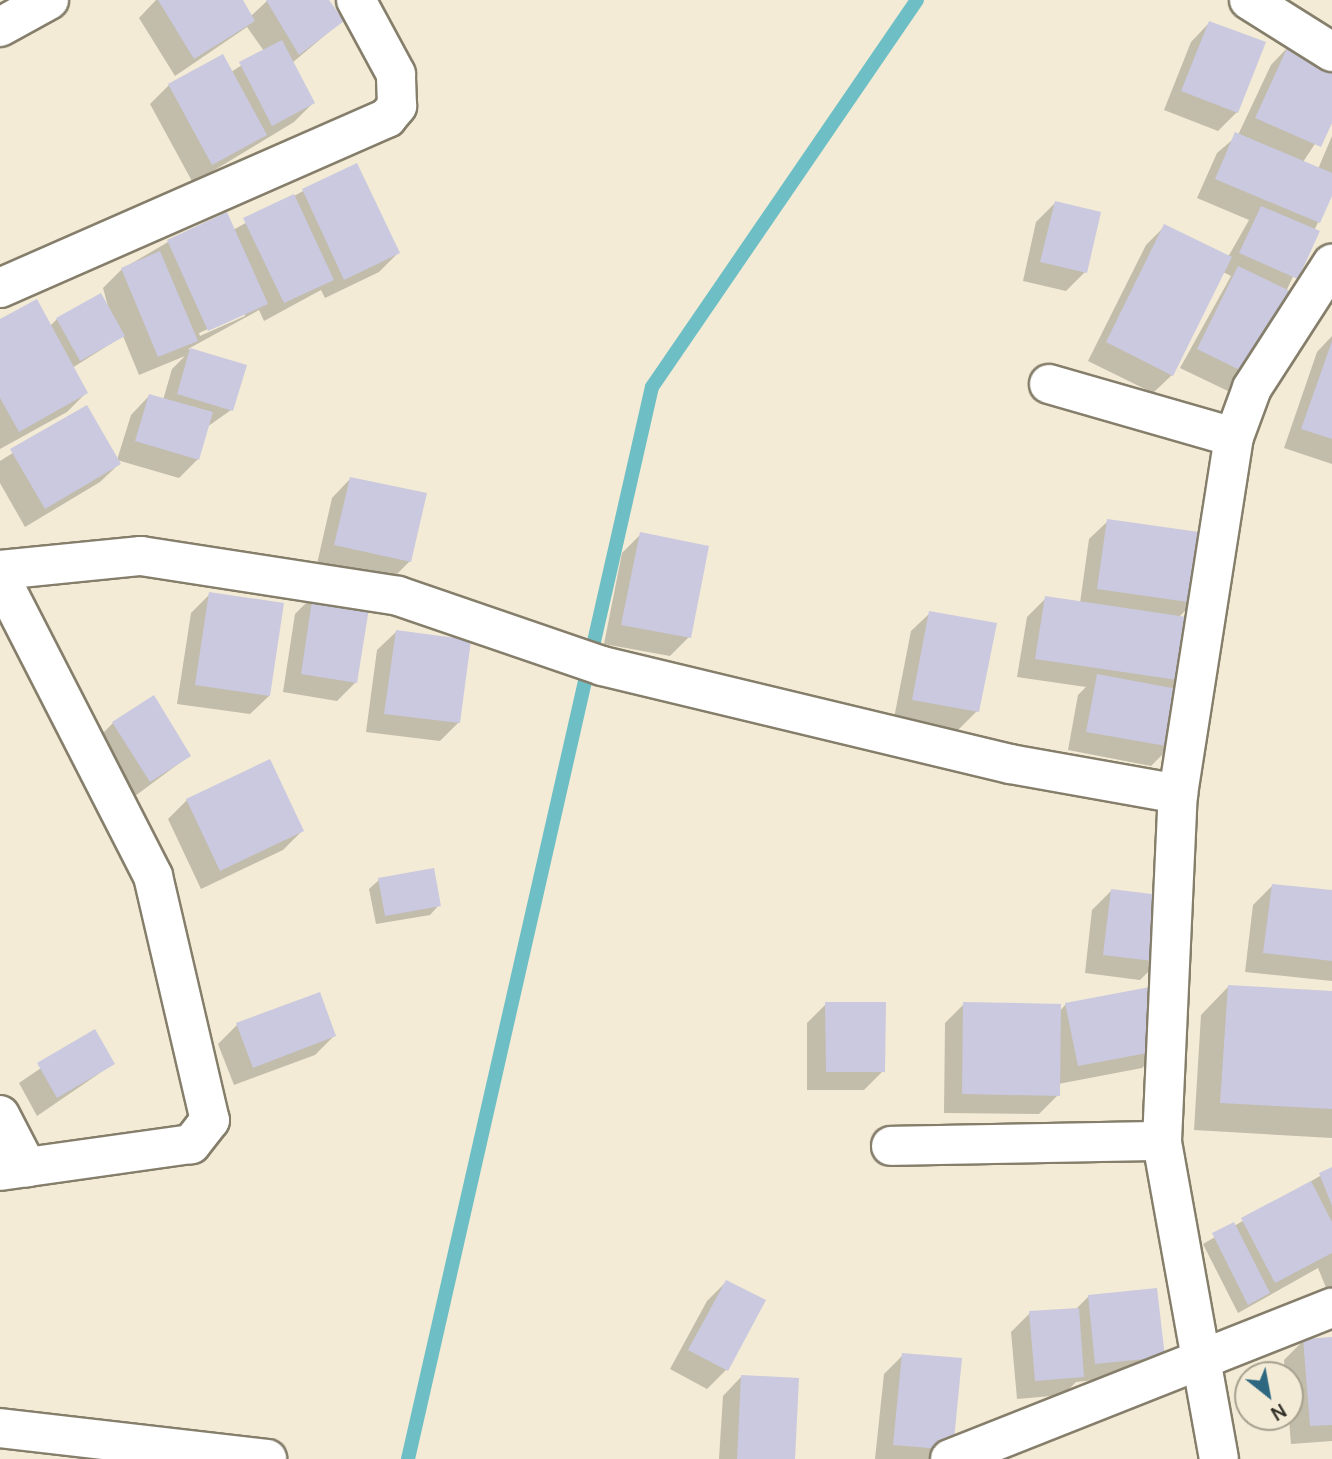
<!DOCTYPE html>
<html>
<head>
<meta charset="utf-8">
<style>
	body { margin:0 }
	#map { position:relative; width:1332px; height:1459px; overflow:hidden; background:#f3ebd5; font-family:Manrope,sans-serif }
	div>[style] { position:absolute }
	[style*='--x'] { left:calc(var(--x)*1px); top:calc(var(--y)*1px); width:calc(var(--w)*1px); rotate:calc(var(--a)*1deg) }
	.shadow>* { inset:0; background:#0003 }
	.stream>* { height:14px; margin:-7px; padding:0 7px; transform-origin:7px; border-radius:7px; background:#6dbfc5 }
	.building>* { inset:0; background:#cac9df }
	.roads { filter:drop-shadow(2px 0 #857e6b) drop-shadow(-2px 0 #857e6b) drop-shadow(0 2px #857e6b) drop-shadow(0 -2px #857e6b) }
	.street>* { height:38px; margin:-19px; padding:0 19px; transform-origin:19px; border-radius:19px; background:#fff }
	span { translate:-50% -50%; white-space:nowrap; text-align:center; line-height:1.15; -webkit-text-stroke:7px #f3ebd5; paint-order:stroke }
	.north { position:absolute; left:1234px; top:1361px; width:70px; height:70px; box-sizing:border-box; background:#f3ebd5; border:2px solid #a6a08f; border-radius:50%; rotate:149deg; font-size:19px; font-weight:700; line-height:28px; text-align:center; color:#322f27 }
	.north::after { content:''; display:block; margin:auto; width:24px; height:32px; background:#2d6880; clip-path:polygon(50% 0,100% 100%,50% 72%,0 100%) }
</style>
</head>
<body>
<div id="map">
	<div class="shadow">
		<i style="clip-path:polygon(156px 0,241px 0,251px 16px,268px 0,327px 0,342px 21px,292px 63px,313px 103px,294px 122px,193px 183px,150px 104px,169px 85px,231px 72px,264px 51px,247px 27px,175px 76px,139px 18px)"></i>
		<i style="clip-path:polygon(1209px 23px,1237px 112px,1218px 131px,1164px 110px,1191px 42px)"></i>
		<i style="clip-path:polygon(1289px 46px,1332px 118px,1303px 162px,1318px 169px,1332px 136px,1332px 192px,1248px 374px,1230px 392px,1180px 368px,1231px 276px,1223px 272px,1172px 375px,1153px 393px,1088px 361px,1146px 245px,1165px 226px,1228px 257px,1249px 220px,1197px 198px,1217px 153px,1238px 135px,1271px 65px)"></i>
		<i style="clip-path:polygon(evenodd,303px 191px,398px 253px,379px 272px,325px 298px,321px 290px,264px 321px,259px 310px,188px 349px,245px 366px,231px 410px,207px 427px,198px 459px,179px 478px,117px 460px,131px 415px,149px 396px,163px 400px,172px 369px,185px 356px,139px 375px,123px 336px,72px 368px,86px 393px,67px 412px,0 449px,0 321px,50px 326px,57px 319px,109px 310px,103px 288px,122px 269px,168px 242px,233px 230px,303px 191px,245px 312px,245px 316px,200px 336px,199px 333px,245px 312px)"></i>
		<i style="clip-path:polygon(1055px 203px,1085px 272px,1066px 291px,1023px 281px,1036px 222px)"></i>
		<i style="clip-path:polygon(1332px 336px,1332px 464px,1284px 448px,1317px 352px)"></i>
		<i style="clip-path:polygon(86px 407px,119px 464px,100px 482px,25px 527px,0 483px,0 461px)"></i>
		<i style="clip-path:polygon(350px 479px,410px 561px,391px 580px,317px 564px,332px 498px)"></i>
		<i style="clip-path:polygon(1108px 521px,1194px 602px,1178px 618px,1182px 680px,1172px 690px,1170px 747px,1151px 766px,1068px 750px,1078px 695px,1086px 687px,1017px 677px,1027px 617px,1046px 598px,1080px 603px,1089px 539px)"></i>
		<i style="clip-path:polygon(641px 534px,689px 637px,670px 656px,604px 644px,622px 553px)"></i>
		<i style="clip-path:polygon(210px 594px,269px 696px,250px 714px,177px 704px,191px 613px)"></i>
		<i style="clip-path:polygon(314px 595px,356px 682px,337px 701px,283px 692px,295px 614px)"></i>
		<i style="clip-path:polygon(930px 613px,977px 711px,958px 730px,894px 718px,911px 631px)"></i>
		<i style="clip-path:polygon(396px 632px,459px 722px,440px 741px,366px 732px,377px 650px)"></i>
		<i style="clip-path:polygon(113px 723px,189px 756px,131px 799px,94px 742px)"></i>
		<i style="clip-path:polygon(187px 800px,302px 831px,283px 850px,201px 889px,168px 819px)"></i>
		<i style="clip-path:polygon(379px 880px,439px 905px,430px 915px,376px 924px,369px 889px)"></i>
		<i style="clip-path:polygon(1272px 886px,1332px 892px,1332px 981px,1245px 972px,1253px 905px)"></i>
		<i style="clip-path:polygon(1111px 891px,1159px 961px,1140px 980px,1085px 973px,1092px 910px)"></i>
		<i style="clip-path:polygon(1228px 987px,1332px 993px,1332px 1138px,1194px 1130px,1201px 1015px)"></i>
		<i style="clip-path:polygon(318px 994px,334px 1036px,315px 1055px,234px 1085px,218px 1044px,237px 1025px)"></i>
		<i style="clip-path:polygon(826px 1004px,883px 1071px,864px 1090px,807px 1090px,807px 1023px)"></i>
		<i style="clip-path:polygon(964px 1004px,1059px 1012px,1066px 1004px,1161px 1049px,1142px 1068px,1058px 1084px,1058px 1095px,1039px 1114px,944px 1113px,945px 1023px)"></i>
		<i style="clip-path:polygon(94px 1032px,113px 1064px,37px 1116px,19px 1083px)"></i>
		<i style="clip-path:polygon(1332px 1169px,1332px 1287px,1327px 1290px,1318px 1268px,1238px 1313px,1203px 1244px)"></i>
		<i style="clip-path:polygon(726px 1282px,726px 1370px,707px 1389px,670px 1369px,707px 1301px)"></i>
		<i style="clip-path:polygon(1089px 1296px,1163px 1356px,1144px 1375px,1076px 1382px,1063px 1395px,1017px 1399px,1011px 1332px,1030px 1313px,1075px 1310px)"></i>
		<i style="clip-path:polygon(1332px 1339px,1332px 1441px,1291px 1444px,1284px 1360px,1303px 1341px)"></i>
		<i style="clip-path:polygon(903px 1355px,941px 1459px,875px 1459px,884px 1374px)"></i>
		<i style="clip-path:polygon(741px 1377px,793px 1459px,719px 1459px,723px 1396px)"></i>
	</div>
	<div class="stream">
		<i style="--x:408;--y:1459;--w:1099;--a:-77.18"></i>
		<i style="--x:652;--y:387;--w:469;--a:-55.6"></i>
	</div>
	<div class="building">
		<i style="clip-path:polygon(158px 0,243px 0,255px 21px,194px 59px)"></i>
		<i style="clip-path:polygon(266px 0,329px 0,344px 21px,299px 55px)"></i>
		<i style="clip-path:polygon(1209px 21px,1266px 42px,1238px 113px,1181px 91px)"></i>
		<i style="clip-path:polygon(282px 40px,315px 103px,272px 126px,239px 62px)"></i>
		<i style="clip-path:polygon(1289px 44px,1332px 63px,1332px 123px,1321px 147px,1255px 118px)"></i>
		<i style="clip-path:polygon(223px 54px,267px 135px,212px 165px,168px 84px)"></i>
		<i style="clip-path:polygon(1235px 132px,1332px 173px,1332px 196px,1320px 223px,1215px 179px)"></i>
		<i style="clip-path:polygon(357px 163px,400px 253px,344px 280px,302px 189px)"></i>
		<i style="clip-path:polygon(294px 194px,334px 280px,284px 303px,243px 218px)"></i>
		<i style="clip-path:polygon(1055px 201px,1101px 212px,1087px 273px,1040px 262px)"></i>
		<i style="clip-path:polygon(1261px 206px,1320px 231px,1298px 279px,1239px 253px)"></i>
		<i style="clip-path:polygon(227px 212px,268px 304px,208px 331px,167px 240px)"></i>
		<i style="clip-path:polygon(1164px 224px,1232px 257px,1173px 376px,1106px 342px)"></i>
		<i style="clip-path:polygon(160px 251px,198px 341px,158px 357px,121px 268px)"></i>
		<i style="clip-path:polygon(1238px 266px,1290px 291px,1250px 375px,1197px 349px)"></i>
		<i style="clip-path:polygon(101px 293px,125px 336px,80px 361px,56px 318px)"></i>
		<i style="clip-path:polygon(37px 299px,88px 393px,19px 432px,0 398px,0 319px)"></i>
		<i style="clip-path:polygon(1332px 341px,1332px 439px,1301px 429px)"></i>
		<i style="clip-path:polygon(190px 348px,247px 365px,233px 411px,177px 394px)"></i>
		<i style="clip-path:polygon(149px 394px,213px 412px,199px 460px,135px 441px)"></i>
		<i style="clip-path:polygon(87px 405px,121px 464px,45px 509px,10px 449px)"></i>
		<i style="clip-path:polygon(350px 477px,427px 493px,411px 562px,334px 545px)"></i>
		<i style="clip-path:polygon(1107px 519px,1206px 533px,1195px 603px,1097px 589px)"></i>
		<i style="clip-path:polygon(640px 532px,709px 546px,691px 638px,621px 625px)"></i>
		<i style="clip-path:polygon(209px 592px,284px 603px,270px 696px,195px 685px)"></i>
		<i style="clip-path:polygon(313px 594px,370px 602px,357px 683px,301px 674px)"></i>
		<i style="clip-path:polygon(1045px 596px,1193px 618px,1184px 681px,1035px 659px)"></i>
		<i style="clip-path:polygon(929px 611px,997px 623px,979px 712px,912px 700px)"></i>
		<i style="clip-path:polygon(396px 630px,471px 640px,460px 723px,384px 714px)"></i>
		<i style="clip-path:polygon(1097px 674px,1183px 690px,1172px 747px,1086px 732px)"></i>
		<i style="clip-path:polygon(154px 695px,191px 756px,150px 782px,112px 722px)"></i>
		<i style="clip-path:polygon(270px 759px,304px 831px,220px 871px,186px 799px)"></i>
		<i style="clip-path:polygon(434px 868px,441px 906px,385px 916px,378px 878px)"></i>
		<i style="clip-path:polygon(1272px 884px,1332px 890px,1332px 961px,1263px 953px)"></i>
		<i style="clip-path:polygon(1111px 889px,1168px 896px,1161px 962px,1103px 955px)"></i>
		<i style="clip-path:polygon(1228px 985px,1332px 991px,1332px 1109px,1220px 1103px)"></i>
		<i style="clip-path:polygon(1150px 987px,1163px 1050px,1078px 1066px,1065px 1003px)"></i>
		<i style="clip-path:polygon(320px 992px,336px 1036px,253px 1068px,236px 1023px)"></i>
		<i style="clip-path:polygon(825px 1002px,886px 1002px,885px 1072px,826px 1072px)"></i>
		<i style="clip-path:polygon(963px 1002px,1061px 1004px,1060px 1096px,962px 1094px)"></i>
		<i style="clip-path:polygon(95px 1029px,115px 1064px,57px 1098px,37px 1063px)"></i>
		<i style="clip-path:polygon(1332px 1167px,1332px 1206px,1319px 1173px)"></i>
		<i style="clip-path:polygon(1311px 1181px,1332px 1222px,1332px 1253px,1275px 1283px,1241px 1218px)"></i>
		<i style="clip-path:polygon(1234px 1222px,1270px 1293px,1248px 1305px,1212px 1233px)"></i>
		<i style="clip-path:polygon(726px 1280px,766px 1300px,728px 1371px,688px 1350px)"></i>
		<i style="clip-path:polygon(1157px 1288px,1165px 1357px,1095px 1364px,1088px 1295px)"></i>
		<i style="clip-path:polygon(1079px 1308px,1084px 1377px,1035px 1381px,1029px 1311px)"></i>
		<i style="clip-path:polygon(1332px 1337px,1332px 1425px,1310px 1426px,1303px 1339px)"></i>
		<i style="clip-path:polygon(902px 1353px,962px 1358px,953px 1450px,893px 1445px)"></i>
		<i style="clip-path:polygon(741px 1375px,799px 1378px,795px 1459px,737px 1459px)"></i>
	</div>
	<div class="roads">
		<div class="street">
			<i style="--x:1249;--y:0;--w:98;--a:32.1"></i>
			<i style="--x:0;--y:27;--w:56;--a:-28.9"></i>
			<i style="--x:0;--y:288;--w:423;--a:-23.7"></i>
			<i style="--x:387;--y:118;--w:16;--a:-50"></i>
			<i style="--x:397;--y:106;--w:32;--a:-92"></i>
			<i style="--x:396;--y:74;--w:84;--a:-118.4"></i>
			<i style="--x:1049;--y:384;--w:192;--a:16"></i>
			<i style="--x:0;--y:570;--w:142;--a:-5.7"></i>
			<i style="--x:141;--y:556;--w:260;--a:8.8"></i>
			<i style="--x:398;--y:596;--w:216;--a:18.9"></i>
			<i style="--x:602;--y:666;--w:420;--a:13.5"></i>
			<i style="--x:1010;--y:764;--w:171;--a:10.1"></i>
			<i style="--x:0;--y:577;--w:336;--a:62.9"></i>
			<i style="--x:153;--y:876;--w:251;--a:76.9"></i>
			<i style="--x:210;--y:1120;--w:31;--a:128"></i>
			<i style="--x:191;--y:1144;--w:193;--a:172"></i>
			<i style="--x:0;--y:1115;--w:59;--a:62.6"></i>
			<i style="--x:891;--y:1146;--w:271;--a:-1.1"></i>
			<i style="--x:0;--y:1428;--w:269;--a:6.6"></i>
			<i style="--x:950;--y:1459;--w:411;--a:-21.6"></i>
			<i style="--x:1219;--y:1459;--w:323;--a:-100.2"></i>
			<i style="--x:1162;--y:1141;--w:347;--a:-87.4"></i>
			<i style="--x:1178;--y:794;--w:361;--a:-81.1"></i>
			<i style="--x:1234;--y:437;--w:52;--a:-69.8"></i>
			<i style="--x:1252;--y:388;--w:148;--a:-57.2"></i>
		</div>
	</div>
	<div class="north">N</div>
</div>
</body>
</html>
